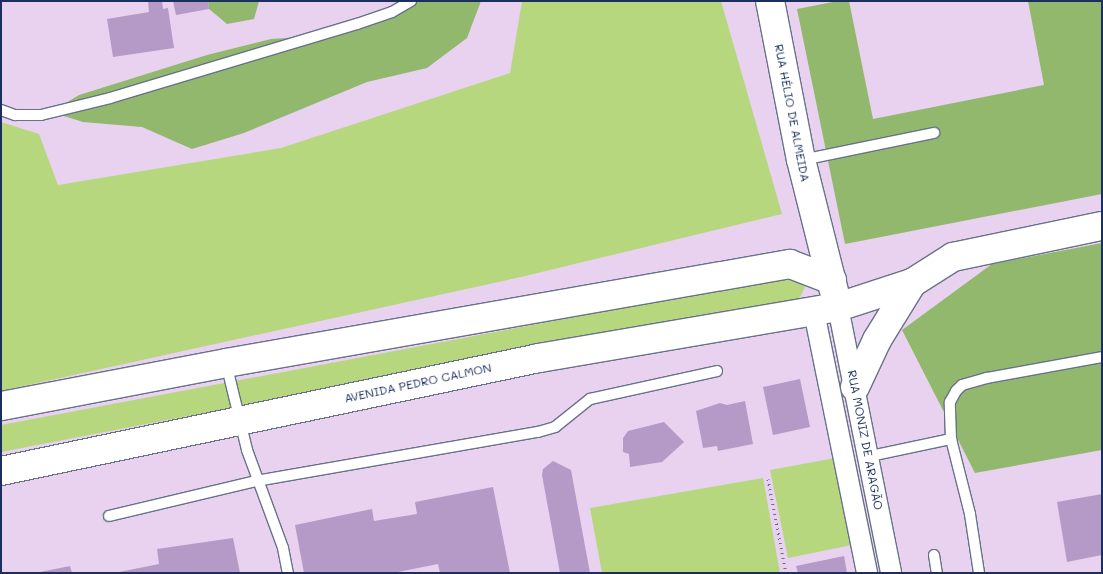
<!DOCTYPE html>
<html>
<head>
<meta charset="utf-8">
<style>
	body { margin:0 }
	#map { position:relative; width:1103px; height:574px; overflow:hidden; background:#f4edd9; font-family:Mali,sans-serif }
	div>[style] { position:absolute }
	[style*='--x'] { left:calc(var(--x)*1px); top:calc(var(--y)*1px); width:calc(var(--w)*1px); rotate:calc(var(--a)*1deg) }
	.built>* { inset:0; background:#e8d2ef }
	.green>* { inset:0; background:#b7d77e }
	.forest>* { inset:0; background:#91b86d }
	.building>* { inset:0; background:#b59ac7 }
	.path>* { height:3px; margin-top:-1.5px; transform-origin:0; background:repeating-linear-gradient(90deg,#677289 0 1px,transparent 0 5px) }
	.roads { filter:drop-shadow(1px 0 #677289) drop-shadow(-1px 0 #677289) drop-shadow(0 1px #677289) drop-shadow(0 -1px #677289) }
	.lane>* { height:10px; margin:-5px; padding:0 5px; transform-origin:5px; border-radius:5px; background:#fff }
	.street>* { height:20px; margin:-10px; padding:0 10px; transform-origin:10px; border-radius:10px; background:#fff }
	.secondary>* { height:28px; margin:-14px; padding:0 14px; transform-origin:14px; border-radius:14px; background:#fff }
	.highway>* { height:28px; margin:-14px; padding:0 14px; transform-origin:14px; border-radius:14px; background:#fff }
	span { translate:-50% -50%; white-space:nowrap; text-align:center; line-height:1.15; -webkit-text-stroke:4.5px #fff; paint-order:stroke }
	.street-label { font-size:12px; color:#1b2f5e }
	.frame { position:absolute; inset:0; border:2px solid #1b2f5e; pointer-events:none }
</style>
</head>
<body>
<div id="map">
	<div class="built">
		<i style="clip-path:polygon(1px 1px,1102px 1px,1102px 573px,1px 573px)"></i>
	</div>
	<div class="green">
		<i style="clip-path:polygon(522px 1px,721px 1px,782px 214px,521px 277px,1px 391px,1px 122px,39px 134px,58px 185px,281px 148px,510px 73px)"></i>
		<i style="clip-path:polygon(798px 275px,805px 287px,799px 299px,1px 452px,1px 425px)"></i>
		<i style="clip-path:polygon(835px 458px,852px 545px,788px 558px,770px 470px)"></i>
		<i style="clip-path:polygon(763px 478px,780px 573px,602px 573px,590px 508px)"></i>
	</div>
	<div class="forest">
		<i style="clip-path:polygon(208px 1px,259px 1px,254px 19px,227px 24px,209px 9px)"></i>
		<i style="clip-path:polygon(411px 1px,481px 1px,467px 38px,427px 68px,367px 82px,244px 133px,192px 149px,142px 127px,83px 122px,51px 112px,79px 95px,207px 55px,271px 39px,315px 36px)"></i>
		<i style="clip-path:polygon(838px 1px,849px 1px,873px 119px,1044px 85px,1028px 1px,1102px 1px,1102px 194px,845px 244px,797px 9px)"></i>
		<i style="clip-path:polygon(1102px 243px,1102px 450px,975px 473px,902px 330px,992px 264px)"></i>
	</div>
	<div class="building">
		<i style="clip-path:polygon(148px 1px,162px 1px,163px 9px,168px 8px,174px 48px,113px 57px,107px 19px,149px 12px)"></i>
		<i style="clip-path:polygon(173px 1px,208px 1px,209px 9px,176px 15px)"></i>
		<i style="clip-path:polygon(800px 379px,810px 427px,773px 435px,763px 387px)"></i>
		<i style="clip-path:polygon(745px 401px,753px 444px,718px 451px,717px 446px,703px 448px,696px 411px,720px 403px,727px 405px)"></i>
		<i style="clip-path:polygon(664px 422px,684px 442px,662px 462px,630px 467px,629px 454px,623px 452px,623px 438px,628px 431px)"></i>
		<i style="clip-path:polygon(553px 461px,571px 470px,590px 573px,560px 573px,542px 475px,543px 469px)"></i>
		<i style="clip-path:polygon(493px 487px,510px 573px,440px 573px,438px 564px,393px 573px,304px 573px,295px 525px,372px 509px,374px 521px,417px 514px,415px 502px)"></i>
		<i style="clip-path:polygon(1102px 494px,1102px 555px,1067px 562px,1057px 502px)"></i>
		<i style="clip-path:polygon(233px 538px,240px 573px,114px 573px,159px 564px,157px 549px)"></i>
		<i style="clip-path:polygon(844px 556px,847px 573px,798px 573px,796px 566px)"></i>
		<i style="clip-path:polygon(70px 566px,72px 573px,40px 573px,40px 572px)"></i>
	</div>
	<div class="path">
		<i style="--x:768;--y:479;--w:96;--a:79.2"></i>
	</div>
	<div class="roads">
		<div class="lane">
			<i style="--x:1;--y:110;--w:15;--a:20"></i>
			<i style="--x:15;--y:115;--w:26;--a:0"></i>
			<i style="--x:41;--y:115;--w:71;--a:-13.8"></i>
			<i style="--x:110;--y:98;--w:258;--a:-16.7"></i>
			<i style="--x:357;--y:24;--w:37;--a:-19"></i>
			<i style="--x:392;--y:12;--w:22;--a:-30"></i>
			<i style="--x:802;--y:160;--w:135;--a:-11.6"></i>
			<i style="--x:226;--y:363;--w:89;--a:76.4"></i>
			<i style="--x:247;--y:450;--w:104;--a:69.8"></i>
			<i style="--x:283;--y:548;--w:25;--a:79"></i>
			<i style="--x:870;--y:456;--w:83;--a:-11.9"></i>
			<i style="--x:109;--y:516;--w:151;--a:-13.4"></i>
			<i style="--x:256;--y:481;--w:286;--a:-9.9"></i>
			<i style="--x:538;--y:432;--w:18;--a:-16"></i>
			<i style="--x:555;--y:427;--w:45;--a:-38.7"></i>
			<i style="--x:590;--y:399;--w:130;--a:-12.4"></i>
			<i style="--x:934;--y:555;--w:18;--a:81"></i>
			<i style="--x:979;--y:573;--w:60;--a:-98.7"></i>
			<i style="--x:970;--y:514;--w:77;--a:-104.2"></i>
			<i style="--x:951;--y:439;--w:37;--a:-92"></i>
			<i style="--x:950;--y:402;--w:13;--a:-61"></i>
			<i style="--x:956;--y:391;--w:8;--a:-45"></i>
			<i style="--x:962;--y:385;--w:26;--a:-16"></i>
			<i style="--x:987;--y:378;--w:117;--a:-10.3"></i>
		</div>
		<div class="street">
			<i style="--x:838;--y:307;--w:271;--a:78.7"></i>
			<i style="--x:814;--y:312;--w:266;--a:78.5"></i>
		</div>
		<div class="secondary">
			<i style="--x:1;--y:406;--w:229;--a:-10.8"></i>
			<i style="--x:226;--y:363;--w:573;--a:-9.96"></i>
			<i style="--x:790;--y:264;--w:45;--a:20.9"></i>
			<i style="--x:1;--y:471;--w:550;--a:-11.86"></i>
			<i style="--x:539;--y:358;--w:303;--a:-9.7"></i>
			<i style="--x:838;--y:307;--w:152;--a:-104.1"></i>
			<i style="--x:801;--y:160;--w:162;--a:-101"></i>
		</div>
		<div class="highway">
			<i style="--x:838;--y:307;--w:78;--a:-18"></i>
			<i style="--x:912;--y:283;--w:49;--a:-32.4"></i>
			<i style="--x:953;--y:257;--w:152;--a:-11.8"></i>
			<i style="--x:855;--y:387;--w:52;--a:-64.9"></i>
			<i style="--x:877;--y:340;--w:67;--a:-58.4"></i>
		</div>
	</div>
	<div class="street-label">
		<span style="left:792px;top:113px;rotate:79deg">RUA HÉLIO DE ALMEIDA</span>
		<span style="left:418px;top:383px;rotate:-12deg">AVENIDA PEDRO CALMON</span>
		<span style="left:865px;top:440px;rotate:79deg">RUA MONIZ DE ARAGÃO</span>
	</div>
	<div class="frame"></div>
</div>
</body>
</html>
